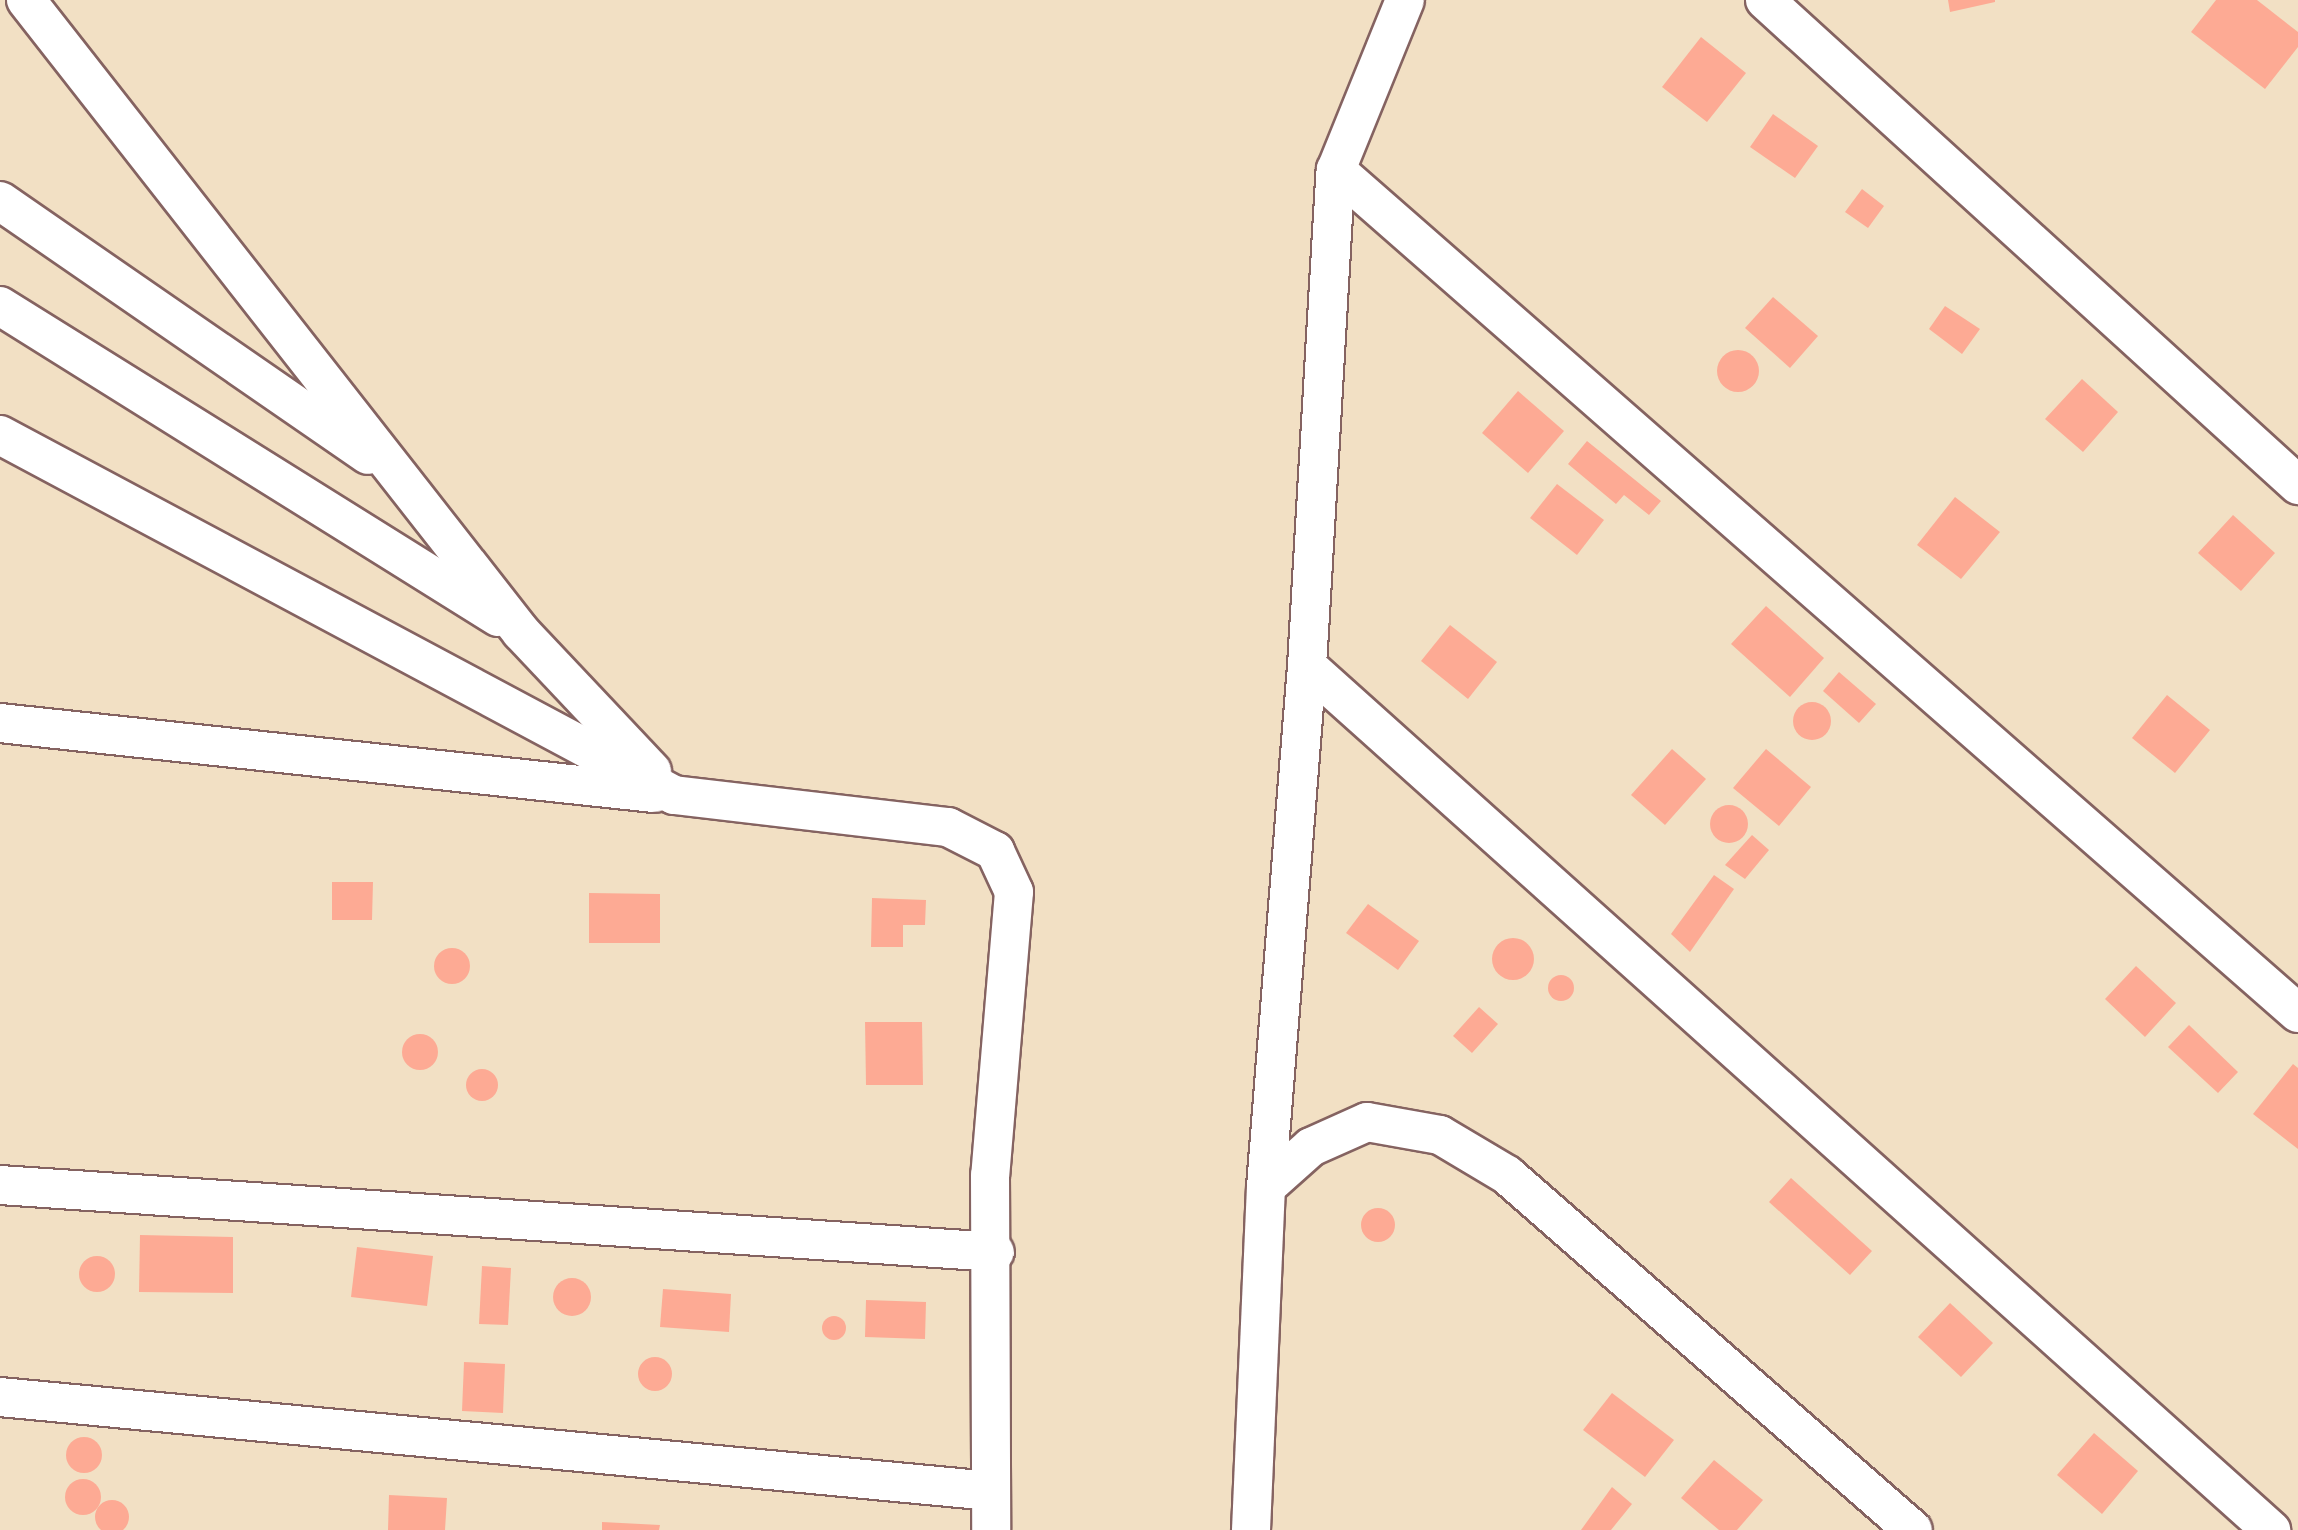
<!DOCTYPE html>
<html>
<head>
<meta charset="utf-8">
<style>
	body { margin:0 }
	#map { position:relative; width:2298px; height:1530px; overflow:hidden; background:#f2e0c4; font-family:Delius,sans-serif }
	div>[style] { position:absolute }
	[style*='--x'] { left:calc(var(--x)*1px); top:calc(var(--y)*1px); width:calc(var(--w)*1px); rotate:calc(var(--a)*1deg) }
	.building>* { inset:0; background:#fdaa94 }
	.round { border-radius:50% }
	.roads { filter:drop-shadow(2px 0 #856361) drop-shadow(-2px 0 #856361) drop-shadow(0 2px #856361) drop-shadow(0 -2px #856361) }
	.street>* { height:38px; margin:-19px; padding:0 19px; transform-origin:19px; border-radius:19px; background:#fff }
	span { translate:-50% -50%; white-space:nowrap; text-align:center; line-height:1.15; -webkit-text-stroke:10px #f7f3e8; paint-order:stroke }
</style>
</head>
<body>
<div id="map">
	<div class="building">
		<i style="clip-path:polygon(1948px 0,1995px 0,1995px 2px,1950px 12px)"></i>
		<i style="clip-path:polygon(2216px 0,2257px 0,2298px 32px,2298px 47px,2265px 89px,2191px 32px)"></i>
		<i style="clip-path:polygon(1701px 37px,1746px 73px,1707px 122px,1662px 87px)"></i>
		<i style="clip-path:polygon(1773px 114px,1818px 146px,1795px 178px,1750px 147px)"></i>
		<i style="clip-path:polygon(1862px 189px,1884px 206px,1868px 228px,1845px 212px)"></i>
		<i style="clip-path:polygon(1773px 297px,1818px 336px,1790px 368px,1745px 328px)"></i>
		<i style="clip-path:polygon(1945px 306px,1980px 329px,1962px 354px,1929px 329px)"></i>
		<i class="round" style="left:1717px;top:350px;width:42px;height:42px"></i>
		<i style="clip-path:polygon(2082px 379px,2118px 412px,2083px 452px,2045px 419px)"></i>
		<i style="clip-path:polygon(1518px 391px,1564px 431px,1528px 473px,1482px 433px)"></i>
		<i style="clip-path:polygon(1587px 441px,1661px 501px,1649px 515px,1624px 495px,1616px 504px,1568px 464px)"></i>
		<i style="clip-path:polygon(1557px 484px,1604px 520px,1577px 555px,1530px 518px)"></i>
		<i style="clip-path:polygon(1955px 497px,2000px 532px,1961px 579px,1917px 545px)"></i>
		<i style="clip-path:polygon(2233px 515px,2275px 553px,2241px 591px,2198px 553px)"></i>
		<i style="clip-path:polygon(1766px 606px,1824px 658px,1790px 697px,1731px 644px)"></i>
		<i style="clip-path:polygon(1450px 625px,1497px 662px,1468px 699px,1421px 661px)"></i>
		<i style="clip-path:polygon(1839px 672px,1876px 704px,1859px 723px,1823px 691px)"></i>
		<i style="clip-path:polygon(2167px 695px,2210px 730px,2175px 773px,2132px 738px)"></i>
		<i class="round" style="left:1793px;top:702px;width:38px;height:38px"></i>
		<i style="clip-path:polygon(1672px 749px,1706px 779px,1665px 825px,1631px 795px)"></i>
		<i style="clip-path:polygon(1766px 749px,1811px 787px,1779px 826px,1733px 788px)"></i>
		<i class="round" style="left:1710px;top:805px;width:38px;height:38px"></i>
		<i style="clip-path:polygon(1752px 835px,1769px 850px,1745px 879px,1725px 865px)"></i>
		<i style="clip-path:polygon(1714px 875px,1734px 889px,1690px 952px,1671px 934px)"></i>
		<i style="clip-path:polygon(332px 882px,373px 882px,372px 920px,332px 920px)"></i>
		<i style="clip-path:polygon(589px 893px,660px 894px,660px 943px,589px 943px)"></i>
		<i style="clip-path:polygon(872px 898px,926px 900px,925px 925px,903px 925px,903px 947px,871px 947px)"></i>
		<i style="clip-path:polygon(1368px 904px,1419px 941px,1398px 970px,1346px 933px)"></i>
		<i class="round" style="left:1492px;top:938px;width:42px;height:42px"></i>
		<i class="round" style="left:434px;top:948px;width:36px;height:36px"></i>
		<i style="clip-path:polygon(2136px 966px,2176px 1003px,2145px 1037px,2105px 999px)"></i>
		<i class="round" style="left:1548px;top:975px;width:26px;height:26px"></i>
		<i style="clip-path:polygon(1479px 1007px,1498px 1024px,1472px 1053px,1453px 1036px)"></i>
		<i style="clip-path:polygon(865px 1022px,922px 1022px,923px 1085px,866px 1085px)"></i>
		<i style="clip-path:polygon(2189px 1025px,2238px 1072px,2218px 1093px,2168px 1047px)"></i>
		<i class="round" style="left:402px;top:1034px;width:36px;height:36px"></i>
		<i style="clip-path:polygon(2293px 1064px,2298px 1068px,2298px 1149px,2253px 1114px)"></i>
		<i class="round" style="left:466px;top:1069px;width:32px;height:32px"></i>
		<i style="clip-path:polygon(1791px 1178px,1872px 1251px,1850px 1275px,1769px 1202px)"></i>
		<i class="round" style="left:1361px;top:1208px;width:34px;height:34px"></i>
		<i style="clip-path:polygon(140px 1235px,233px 1237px,233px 1293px,139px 1292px)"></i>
		<i style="clip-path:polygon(357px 1247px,433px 1256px,427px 1306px,351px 1297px)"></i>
		<i class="round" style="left:79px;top:1256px;width:36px;height:36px"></i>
		<i style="clip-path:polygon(482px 1266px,511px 1268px,508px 1325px,479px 1324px)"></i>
		<i class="round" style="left:553px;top:1278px;width:38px;height:38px"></i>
		<i style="clip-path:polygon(663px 1289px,731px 1294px,729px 1332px,660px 1327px)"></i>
		<i style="clip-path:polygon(866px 1300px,926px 1302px,925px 1339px,865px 1337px)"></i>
		<i style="clip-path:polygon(1950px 1303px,1993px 1343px,1961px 1377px,1918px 1337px)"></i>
		<i class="round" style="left:822px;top:1316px;width:24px;height:24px"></i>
		<i class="round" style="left:638px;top:1357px;width:34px;height:34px"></i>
		<i style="clip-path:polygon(464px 1362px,505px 1364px,503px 1413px,462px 1411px)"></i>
		<i style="clip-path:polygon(1612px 1393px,1674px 1440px,1645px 1477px,1583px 1430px)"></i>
		<i style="clip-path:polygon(2094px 1433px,2138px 1471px,2102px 1514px,2057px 1475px)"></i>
		<i class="round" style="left:66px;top:1437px;width:36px;height:36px"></i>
		<i style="clip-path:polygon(1714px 1460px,1763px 1500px,1737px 1530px,1719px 1530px,1681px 1498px)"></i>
		<i class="round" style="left:65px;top:1479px;width:36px;height:36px"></i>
		<i style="clip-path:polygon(1612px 1487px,1632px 1504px,1611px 1530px,1581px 1530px)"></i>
		<i style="clip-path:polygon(389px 1495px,447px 1498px,445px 1530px,388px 1530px)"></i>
		<i class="round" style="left:95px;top:1500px;width:34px;height:34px"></i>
		<i style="clip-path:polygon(602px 1522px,660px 1525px,659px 1530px,602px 1530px)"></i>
	</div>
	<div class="roads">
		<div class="street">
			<i style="--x:26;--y:0;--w:803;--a:51.93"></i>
			<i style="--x:521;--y:632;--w:191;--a:46.7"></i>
			<i style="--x:1765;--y:0;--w:721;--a:42.3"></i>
			<i style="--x:1336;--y:170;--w:1279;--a:41.23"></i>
			<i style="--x:0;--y:201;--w:447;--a:34.6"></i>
			<i style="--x:0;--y:306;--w:587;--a:31.98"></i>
			<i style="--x:0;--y:435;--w:764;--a:28.11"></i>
			<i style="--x:674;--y:795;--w:276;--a:6.7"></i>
			<i style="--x:948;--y:827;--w:53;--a:27.1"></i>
			<i style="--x:995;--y:851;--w:45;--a:65.1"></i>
			<i style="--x:1014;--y:892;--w:284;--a:94.8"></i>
			<i style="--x:990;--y:1175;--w:355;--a:89.8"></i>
			<i style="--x:1307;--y:666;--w:1295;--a:41.87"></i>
			<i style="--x:0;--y:723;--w:658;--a:6.11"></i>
			<i style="--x:0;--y:1185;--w:997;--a:3.85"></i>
			<i style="--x:1266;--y:1187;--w:60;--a:-41.6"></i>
			<i style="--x:1311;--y:1147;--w:61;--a:-24.1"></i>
			<i style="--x:1367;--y:1122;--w:74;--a:10.1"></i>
			<i style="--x:1440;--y:1135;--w:78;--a:30.8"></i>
			<i style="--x:1507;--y:1175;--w:539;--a:41.17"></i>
			<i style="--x:0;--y:1397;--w:995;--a:5.42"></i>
			<i style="--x:1251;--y:1530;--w:343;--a:-87.5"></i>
			<i style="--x:1266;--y:1187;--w:523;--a:-85.5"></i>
			<i style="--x:1307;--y:666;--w:497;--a:-86.7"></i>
			<i style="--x:1336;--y:170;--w:183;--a:-67.9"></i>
		</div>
	</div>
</div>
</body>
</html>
